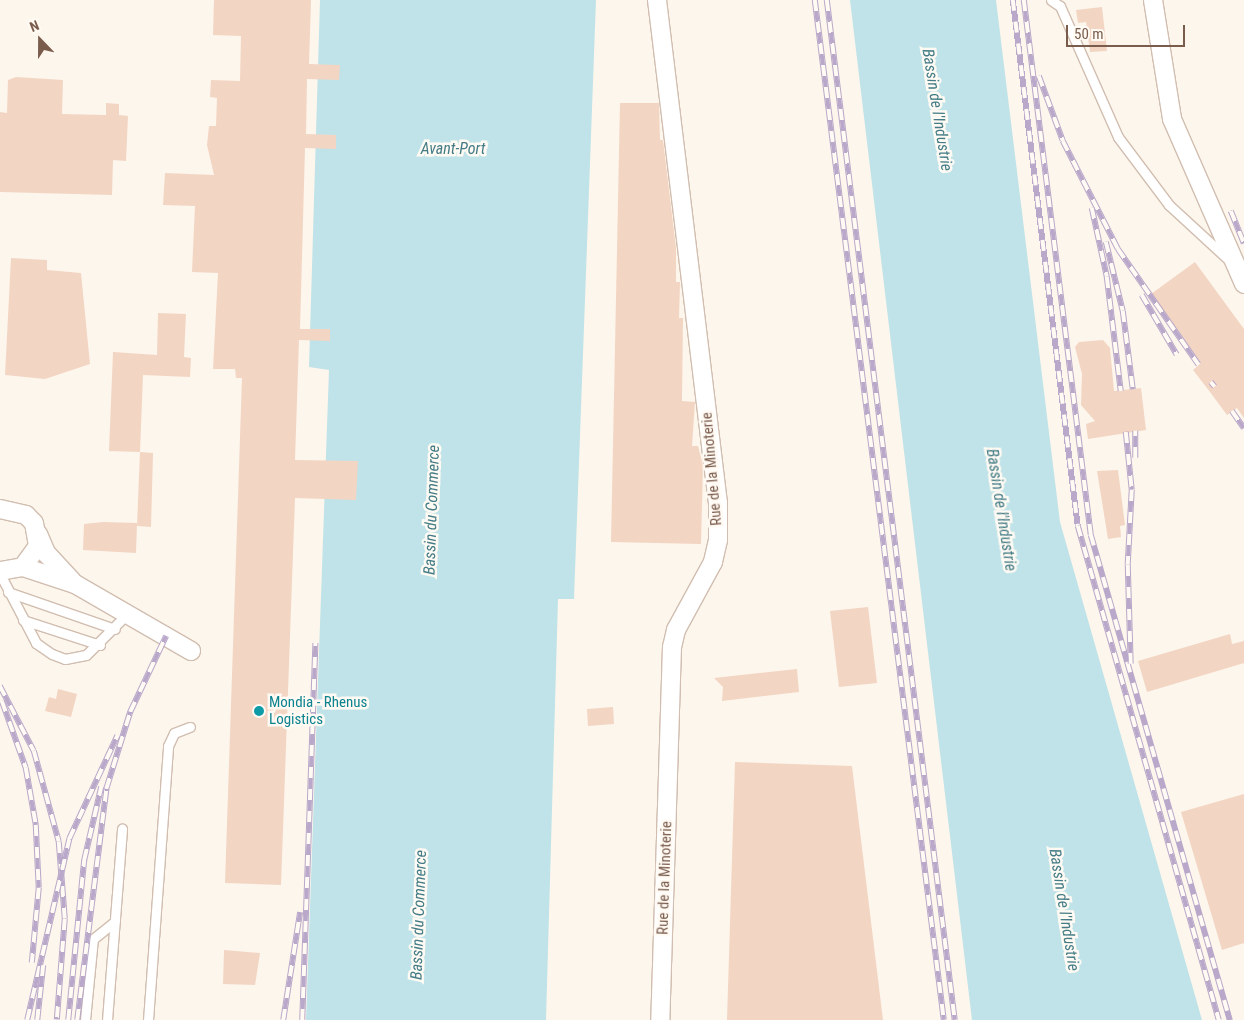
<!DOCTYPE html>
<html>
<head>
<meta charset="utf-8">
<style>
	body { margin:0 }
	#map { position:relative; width:1244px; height:1020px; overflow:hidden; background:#fdf6ec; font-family:"Roboto Condensed",sans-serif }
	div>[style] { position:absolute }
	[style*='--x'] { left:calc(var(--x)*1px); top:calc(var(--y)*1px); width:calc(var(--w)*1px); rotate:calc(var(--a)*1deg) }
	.water>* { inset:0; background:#bfe3e8 }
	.building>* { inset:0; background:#f3d5c3 }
	.roads { filter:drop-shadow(1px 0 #d1beb0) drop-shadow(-1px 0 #d1beb0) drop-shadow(0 1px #d1beb0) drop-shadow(0 -1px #d1beb0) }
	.lane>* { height:9px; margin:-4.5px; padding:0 4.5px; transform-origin:4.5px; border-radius:4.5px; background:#fff }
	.street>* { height:18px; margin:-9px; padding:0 9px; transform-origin:9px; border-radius:9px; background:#fff }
	.rail>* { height:5.5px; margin-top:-2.75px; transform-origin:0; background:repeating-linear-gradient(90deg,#fffaf3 0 11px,#b9a8c9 0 22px); box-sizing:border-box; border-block:1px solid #b9a8c9 }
	.dots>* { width:14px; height:14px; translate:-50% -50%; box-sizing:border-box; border:2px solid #fffaf3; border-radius:50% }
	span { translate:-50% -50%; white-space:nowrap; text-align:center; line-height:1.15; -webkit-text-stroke:5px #fffaf3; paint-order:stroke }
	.street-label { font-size:15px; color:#7a5c4d }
	.culture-label { font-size:15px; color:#0d838f }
	.left { translate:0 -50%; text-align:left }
	.water-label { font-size:16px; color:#437c86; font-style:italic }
	.north { position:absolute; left:15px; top:15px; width:50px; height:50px; -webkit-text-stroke:4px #fffaf3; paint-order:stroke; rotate:338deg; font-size:14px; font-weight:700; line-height:20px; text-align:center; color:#7a5c4d }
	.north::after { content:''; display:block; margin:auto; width:18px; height:22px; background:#7a5c4d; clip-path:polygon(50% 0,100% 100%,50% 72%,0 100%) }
	.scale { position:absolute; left:1066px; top:25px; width:119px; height:22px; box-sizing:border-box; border:2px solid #7a5c4d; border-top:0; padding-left:6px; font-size:15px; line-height:18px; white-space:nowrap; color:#7a5c4d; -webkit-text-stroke:4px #fffaf3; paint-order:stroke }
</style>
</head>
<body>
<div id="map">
	<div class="water">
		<i style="clip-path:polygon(320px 0,596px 0,574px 599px,558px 599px,546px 1020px,306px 1020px,329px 370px,309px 367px)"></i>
		<i style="clip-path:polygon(850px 0,996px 0,1060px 522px,1202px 1020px,972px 1020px)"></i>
	</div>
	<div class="building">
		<i style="clip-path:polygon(214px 0,311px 0,309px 64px,340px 65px,339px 80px,307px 79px,306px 134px,336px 135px,336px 149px,305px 148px,300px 329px,330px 329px,330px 341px,299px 340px,295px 460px,358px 461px,356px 500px,295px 498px,281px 885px,225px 883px,242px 378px,236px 378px,235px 369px,213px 369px,218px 273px,192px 272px,195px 206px,163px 205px,165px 173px,214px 175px,207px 145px,209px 126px,216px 126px,217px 98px,210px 97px,211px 80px,240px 81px,241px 36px,213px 35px)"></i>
		<i style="clip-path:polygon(1102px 7px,1107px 51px,1090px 52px,1086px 22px,1078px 23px,1076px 10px)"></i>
		<i style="clip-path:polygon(16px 77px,63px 80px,62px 114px,106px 115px,106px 103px,119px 104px,119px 115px,128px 116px,126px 161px,113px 160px,112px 195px,0 192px,0 112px,7px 113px,8px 80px)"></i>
		<i style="clip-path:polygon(620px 103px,659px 103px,660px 140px,663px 140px,676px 248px,676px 282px,680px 282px,679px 318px,683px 318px,682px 401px,695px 402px,692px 446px,698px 446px,703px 465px,701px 544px,611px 542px)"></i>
		<i style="clip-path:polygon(11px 258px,47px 260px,47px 270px,81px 273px,90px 364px,45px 379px,5px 375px)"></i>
		<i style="clip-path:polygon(1195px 262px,1244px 329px,1244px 418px,1237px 408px,1227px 415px,1210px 392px,1193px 370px,1201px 363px,1151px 294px)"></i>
		<i style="clip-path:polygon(158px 313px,186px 314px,184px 357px,191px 358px,190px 377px,143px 375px,140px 452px,109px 451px,113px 352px,157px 355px)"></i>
		<i style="clip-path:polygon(1103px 340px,1110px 348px,1114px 391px,1141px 388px,1146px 430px,1088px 439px,1086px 424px,1095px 421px,1081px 405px,1082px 374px,1075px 347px,1079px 342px)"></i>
		<i style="clip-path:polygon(140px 452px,153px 453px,151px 527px,137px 526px)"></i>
		<i style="clip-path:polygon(1118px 470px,1125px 525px,1120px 526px,1121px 537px,1108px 539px,1097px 471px)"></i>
		<i style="clip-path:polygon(103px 522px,137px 523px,136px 553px,83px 550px,84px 524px)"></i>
		<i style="clip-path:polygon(868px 607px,877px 683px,839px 687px,830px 611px)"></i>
		<i style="clip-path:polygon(1230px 634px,1232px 644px,1244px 641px,1244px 663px,1147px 692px,1138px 661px)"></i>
		<i style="clip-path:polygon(797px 669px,799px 692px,722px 701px,723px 687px,714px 678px)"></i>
		<i style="clip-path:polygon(58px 689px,77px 694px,71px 717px,45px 711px,49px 697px,56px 699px)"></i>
		<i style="clip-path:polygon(613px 707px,614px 724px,588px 726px,587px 709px)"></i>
		<i style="clip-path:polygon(735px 762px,852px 766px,883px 1020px,727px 1020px)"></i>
		<i style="clip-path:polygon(1244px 794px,1244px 943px,1222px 950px,1181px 812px)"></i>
		<i style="clip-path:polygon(224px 950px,260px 953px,255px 985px,223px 984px)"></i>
	</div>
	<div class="roads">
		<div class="lane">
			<i style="--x:1051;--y:0;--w:11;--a:34"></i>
			<i style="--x:1060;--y:6;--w:143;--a:66.1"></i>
			<i style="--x:1118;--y:137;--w:85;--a:53.1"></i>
			<i style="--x:1169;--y:205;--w:83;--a:42.6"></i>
			<i style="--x:0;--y:574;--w:78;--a:62.4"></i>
			<i style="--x:36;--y:643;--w:19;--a:35"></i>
			<i style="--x:52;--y:654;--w:14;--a:21"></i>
			<i style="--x:65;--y:659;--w:21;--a:-11"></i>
			<i style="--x:86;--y:655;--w:55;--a:-45"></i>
			<i style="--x:8;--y:592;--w:113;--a:19.1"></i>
			<i style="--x:23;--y:620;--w:81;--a:18"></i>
			<i style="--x:85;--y:1020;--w:81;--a:-84.4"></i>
			<i style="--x:93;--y:939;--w:28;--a:-39"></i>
			<i style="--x:107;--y:1020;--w:192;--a:-85.5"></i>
			<i style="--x:148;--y:1020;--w:275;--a:-85.8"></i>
			<i style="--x:168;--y:746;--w:14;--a:-65"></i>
			<i style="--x:174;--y:733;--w:17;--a:-21"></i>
		</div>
		<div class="street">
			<i style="--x:657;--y:0;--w:507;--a:83.09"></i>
			<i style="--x:718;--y:503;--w:37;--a:90"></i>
			<i style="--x:718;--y:540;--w:23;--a:103"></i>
			<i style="--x:713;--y:562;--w:77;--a:118.6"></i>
			<i style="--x:676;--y:630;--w:17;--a:103"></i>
			<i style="--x:672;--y:647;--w:373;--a:91.8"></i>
			<i style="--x:1153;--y:0;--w:121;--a:80.9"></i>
			<i style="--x:1172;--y:119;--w:180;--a:66.4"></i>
			<i style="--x:0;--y:509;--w:27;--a:13"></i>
			<i style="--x:26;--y:515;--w:11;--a:45"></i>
			<i style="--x:34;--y:523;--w:23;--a:80"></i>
			<i style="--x:38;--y:546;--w:26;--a:126"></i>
			<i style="--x:23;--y:567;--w:23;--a:170"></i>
			<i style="--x:38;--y:534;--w:21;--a:67"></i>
			<i style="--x:46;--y:553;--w:38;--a:47"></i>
			<i style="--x:23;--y:567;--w:55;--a:18.1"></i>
			<i style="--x:75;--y:584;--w:134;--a:30"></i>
		</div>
	</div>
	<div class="rail">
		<i style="--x:815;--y:0;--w:1028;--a:82.79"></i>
		<i style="--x:827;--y:0;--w:1028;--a:82.85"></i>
		<i style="--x:1013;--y:0;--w:530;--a:82.96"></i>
		<i style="--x:1078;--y:526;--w:514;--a:74.07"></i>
		<i style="--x:1024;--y:0;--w:539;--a:82.86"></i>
		<i style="--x:1091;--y:535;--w:505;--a:74.01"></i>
		<i style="--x:1039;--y:76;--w:69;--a:69.7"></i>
		<i style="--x:1063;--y:141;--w:121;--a:63"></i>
		<i style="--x:1118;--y:249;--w:141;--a:55.1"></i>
		<i style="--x:1092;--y:208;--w:71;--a:77.7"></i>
		<i style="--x:1107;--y:277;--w:115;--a:83"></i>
		<i style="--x:1231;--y:211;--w:35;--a:68"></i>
		<i style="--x:1106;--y:242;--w:71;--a:76.2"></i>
		<i style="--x:1123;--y:311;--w:79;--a:82.7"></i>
		<i style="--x:1142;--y:295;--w:69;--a:59.7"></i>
		<i style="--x:1211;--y:382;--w:6;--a:51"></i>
		<i style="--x:1232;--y:411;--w:21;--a:55"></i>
		<i style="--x:1126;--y:432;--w:58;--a:84.1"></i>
		<i style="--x:1132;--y:490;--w:75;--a:93.1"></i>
		<i style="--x:1128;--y:565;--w:99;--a:88.3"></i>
		<i style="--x:1135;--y:458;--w:27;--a:-90"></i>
		<i style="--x:0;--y:686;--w:73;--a:62.4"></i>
		<i style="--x:34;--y:751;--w:94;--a:74.6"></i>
		<i style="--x:59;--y:842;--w:77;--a:85.5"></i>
		<i style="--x:65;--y:919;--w:101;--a:94.5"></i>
		<i style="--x:2;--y:701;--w:71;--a:70.3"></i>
		<i style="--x:26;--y:768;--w:58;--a:80"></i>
		<i style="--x:36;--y:825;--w:63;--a:87.3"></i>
		<i style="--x:39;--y:888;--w:75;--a:95.3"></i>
		<i style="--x:27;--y:1020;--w:186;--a:-76.9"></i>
		<i style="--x:69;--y:839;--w:114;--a:-65"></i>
		<i style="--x:37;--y:1020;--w:55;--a:-83.8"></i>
		<i style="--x:68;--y:1020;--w:161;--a:-84.3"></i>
		<i style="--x:84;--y:860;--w:75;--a:-76.9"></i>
		<i style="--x:77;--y:1020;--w:233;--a:-82.8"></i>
		<i style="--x:106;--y:789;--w:81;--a:-72.7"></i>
		<i style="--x:130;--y:712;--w:84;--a:-64.7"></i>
		<i style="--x:283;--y:1020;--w:109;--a:-81.1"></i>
		<i style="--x:302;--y:1020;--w:377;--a:-88"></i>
	</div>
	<div class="dots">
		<i style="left:259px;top:711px;background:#0f9aa8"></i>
	</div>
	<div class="street-label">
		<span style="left:712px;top:469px;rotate:-95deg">Rue de la Minoterie</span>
		<span style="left:665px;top:878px;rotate:-88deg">Rue de la Minoterie</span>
	</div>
	<div class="culture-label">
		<span class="left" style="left:269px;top:711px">Mondia - Rhenus<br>Logistics</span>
	</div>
	<div class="water-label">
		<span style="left:937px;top:110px;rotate:81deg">Bassin de l'Industrie</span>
		<span style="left:453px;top:149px">Avant-Port</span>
		<span style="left:432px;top:510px;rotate:-88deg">Bassin du Commerce</span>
		<span style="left:1001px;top:510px;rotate:81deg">Bassin de l'Industrie</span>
		<span style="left:1064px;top:910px;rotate:81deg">Bassin de l'Industrie</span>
		<span style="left:419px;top:915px;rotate:-88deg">Bassin du Commerce</span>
	</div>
	<div class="north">N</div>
	<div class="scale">50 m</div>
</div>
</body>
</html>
